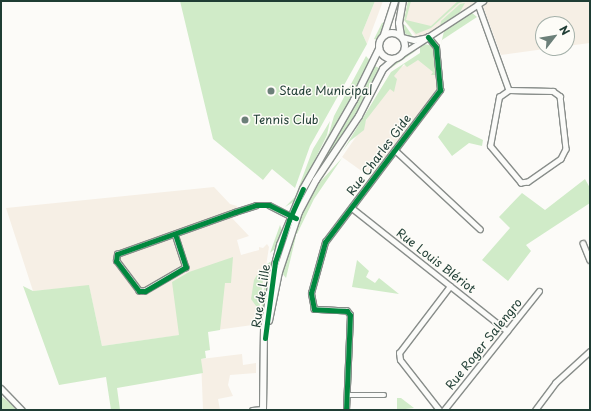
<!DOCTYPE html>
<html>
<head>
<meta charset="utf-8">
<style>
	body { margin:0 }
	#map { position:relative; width:591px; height:411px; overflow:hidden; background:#fcfbf8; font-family:"Playpen Sans",sans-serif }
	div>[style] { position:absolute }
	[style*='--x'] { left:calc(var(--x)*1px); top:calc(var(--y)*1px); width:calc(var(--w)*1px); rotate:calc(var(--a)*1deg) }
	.built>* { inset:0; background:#f6efe5 }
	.green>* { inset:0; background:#d0ebc8 }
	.roads { filter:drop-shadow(1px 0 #888d8a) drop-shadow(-1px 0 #888d8a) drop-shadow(0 1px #888d8a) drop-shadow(0 -1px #888d8a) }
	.street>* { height:4.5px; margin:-2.25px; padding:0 2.25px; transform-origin:2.25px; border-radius:2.25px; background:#fbfbf9 }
	.secondary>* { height:6px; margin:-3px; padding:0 3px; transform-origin:3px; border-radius:3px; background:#fbfbf9 }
	.secondary>.ring { margin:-3px; padding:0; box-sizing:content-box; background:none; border:6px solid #fbfbf9; border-radius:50% }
	.cycleway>* { height:5px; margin:-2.5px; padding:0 2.5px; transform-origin:2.5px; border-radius:2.5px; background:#00873e }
	.dots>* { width:11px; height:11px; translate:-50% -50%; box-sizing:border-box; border:2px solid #fdfcf7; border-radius:50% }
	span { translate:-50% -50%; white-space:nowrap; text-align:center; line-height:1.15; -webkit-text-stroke:3px #fdfcf7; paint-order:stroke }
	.poi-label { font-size:12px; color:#1f3d34 }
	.left { translate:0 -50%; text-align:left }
	.street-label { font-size:12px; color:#1f3d34 }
	.frame { position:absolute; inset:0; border:2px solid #1f3d34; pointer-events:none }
	.north { position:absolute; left:535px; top:16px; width:40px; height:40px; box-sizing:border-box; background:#fdfcf7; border:1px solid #a4b0a9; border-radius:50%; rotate:59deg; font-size:11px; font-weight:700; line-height:16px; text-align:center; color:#1f3d34 }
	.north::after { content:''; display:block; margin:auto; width:14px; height:18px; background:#6c8079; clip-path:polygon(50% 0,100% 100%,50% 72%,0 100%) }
</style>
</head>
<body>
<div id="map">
	<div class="built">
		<i style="clip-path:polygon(375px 1px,383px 1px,367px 44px,362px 33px)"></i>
		<i style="clip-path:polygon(408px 1px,477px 1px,433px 31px,417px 38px,404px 20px)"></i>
		<i style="clip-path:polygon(481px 1px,590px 1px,590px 43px,567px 46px,567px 24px,543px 24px,543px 48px,552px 48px,501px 55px)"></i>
		<i style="clip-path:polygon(433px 48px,437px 91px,370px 177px,342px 157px,362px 128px,393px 72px)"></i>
		<i style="clip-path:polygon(214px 187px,230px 204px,237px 206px,240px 215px,232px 218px,249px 236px,237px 240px,241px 255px,259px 250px,259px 247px,263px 248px,267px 244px,269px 247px,259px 310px,260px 324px,102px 346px,89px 286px,33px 291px,6px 208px)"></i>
		<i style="clip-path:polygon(242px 354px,243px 365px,256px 363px,256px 373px,230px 375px,228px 385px,233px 396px,218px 399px,220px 410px,203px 410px,201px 359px)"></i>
	</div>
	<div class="green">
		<i style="clip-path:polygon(180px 1px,375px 1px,362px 33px,367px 44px,310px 146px,295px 188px,272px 169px,263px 180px,213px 139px)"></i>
		<i style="clip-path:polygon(408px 1px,411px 1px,406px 20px,431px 26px,458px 1px,466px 1px,459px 3px,431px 28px,416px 34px,404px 20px)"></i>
		<i style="clip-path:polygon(465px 3px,460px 12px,440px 26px,441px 21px,460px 4px)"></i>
		<i style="clip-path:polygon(471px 12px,477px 17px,442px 40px,440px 48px,444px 31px)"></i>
		<i style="clip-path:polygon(386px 22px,377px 40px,374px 39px,382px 23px)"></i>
		<i style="clip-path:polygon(402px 24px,405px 25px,414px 38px,404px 33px)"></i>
		<i style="clip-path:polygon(424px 44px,430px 45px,434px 50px,436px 75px,431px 75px,433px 72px,418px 60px,407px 67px,404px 64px,394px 76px,397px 79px,394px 92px,390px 89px,366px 120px,364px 130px,350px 141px,342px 152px,391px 72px,420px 53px,420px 47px)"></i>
		<i style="clip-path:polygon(417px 50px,391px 68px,387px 68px,404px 56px)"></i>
		<i style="clip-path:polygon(366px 56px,372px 63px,312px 167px,329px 133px,334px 116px)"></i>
		<i style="clip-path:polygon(375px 66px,381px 69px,367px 99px,321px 168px,318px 166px)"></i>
		<i style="clip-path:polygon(330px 121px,327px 135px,295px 201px,285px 207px,295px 197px,313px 149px)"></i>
		<i style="clip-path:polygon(448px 123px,483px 140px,482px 146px,469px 143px,452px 156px,438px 137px)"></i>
		<i style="clip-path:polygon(342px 158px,314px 199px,297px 234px,294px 233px,299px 219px,310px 199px,320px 182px)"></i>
		<i style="clip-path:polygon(585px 179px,590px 188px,590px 203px,526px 245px,531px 251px,508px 281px,482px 260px,510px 228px,499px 217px,522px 193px,545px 210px)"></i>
		<i style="clip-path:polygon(280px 225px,282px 230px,276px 248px,270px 253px)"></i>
		<i style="clip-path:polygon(294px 235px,296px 236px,286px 278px,282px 273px)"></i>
		<i style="clip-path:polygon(233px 257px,231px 283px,225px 283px,220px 330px,208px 332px,210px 350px,205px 351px,206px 358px,201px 359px,203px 373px,117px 388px,120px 410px,111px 410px,106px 377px,59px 385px,23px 286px,33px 291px,89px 285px,102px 346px,179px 335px,172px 282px,189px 272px)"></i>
		<i style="clip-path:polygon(357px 260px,369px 271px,366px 277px,375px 283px,379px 278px,399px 294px,352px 287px)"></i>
		<i style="clip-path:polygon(270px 262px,272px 263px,263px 315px,261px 311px,267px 264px)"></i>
		<i style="clip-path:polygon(260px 270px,264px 272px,259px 310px,251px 299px,254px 280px)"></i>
		<i style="clip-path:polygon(1px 396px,15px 407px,15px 410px,1px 410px)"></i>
		<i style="clip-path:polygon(397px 398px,401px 398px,414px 408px,397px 410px)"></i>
	</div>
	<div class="roads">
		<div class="street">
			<i style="--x:478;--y:4;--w:91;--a:70.2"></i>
			<i style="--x:402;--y:37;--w:12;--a:14"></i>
			<i style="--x:414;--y:40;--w:14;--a:-12"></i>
			<i style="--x:428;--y:37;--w:66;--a:-33.2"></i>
			<i style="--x:402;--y:54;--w:30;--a:-33"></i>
			<i style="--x:509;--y:90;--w:44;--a:1.3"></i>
			<i style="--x:553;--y:91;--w:9;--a:36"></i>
			<i style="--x:560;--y:96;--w:53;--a:83.5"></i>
			<i style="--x:566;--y:149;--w:11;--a:117"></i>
			<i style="--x:561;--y:159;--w:40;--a:145.1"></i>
			<i style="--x:528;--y:182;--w:7;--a:172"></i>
			<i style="--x:521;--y:183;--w:48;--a:-130"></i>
			<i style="--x:490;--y:146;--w:50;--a:-79.6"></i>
			<i style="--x:499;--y:97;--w:12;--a:-35"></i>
			<i style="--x:395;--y:150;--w:116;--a:42.9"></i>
			<i style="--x:352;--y:208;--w:198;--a:38.4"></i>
			<i style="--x:175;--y:234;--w:35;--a:72"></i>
			<i style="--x:186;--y:267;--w:48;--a:149.7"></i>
			<i style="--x:145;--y:291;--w:6;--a:180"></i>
			<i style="--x:139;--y:291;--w:38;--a:-127"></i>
			<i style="--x:116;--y:261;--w:7;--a:-82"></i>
			<i style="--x:117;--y:254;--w:125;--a:-19.6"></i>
			<i style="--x:235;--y:212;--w:22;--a:-18"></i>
			<i style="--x:256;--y:205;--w:13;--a:0"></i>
			<i style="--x:269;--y:205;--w:27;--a:27"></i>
			<i style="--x:583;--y:243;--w:18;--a:68"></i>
			<i style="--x:1;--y:388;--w:30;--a:46"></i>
			<i style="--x:347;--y:395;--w:37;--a:0"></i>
			<i style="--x:252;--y:410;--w:11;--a:-5"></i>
			<i style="--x:346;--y:410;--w:95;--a:-87.6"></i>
			<i style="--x:350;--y:315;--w:5;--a:-127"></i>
			<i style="--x:347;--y:311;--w:33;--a:-177"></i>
			<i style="--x:314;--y:309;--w:16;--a:-101"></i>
			<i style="--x:311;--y:293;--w:53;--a:-74.6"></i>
			<i style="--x:325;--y:242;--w:191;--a:-52.9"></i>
			<i style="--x:440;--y:90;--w:43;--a:-95.3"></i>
			<i style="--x:436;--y:47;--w:13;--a:-129"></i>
			<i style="--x:439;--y:410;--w:63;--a:-128"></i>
			<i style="--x:400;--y:360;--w:7;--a:-98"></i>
			<i style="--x:399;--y:353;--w:84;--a:-52.7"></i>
			<i style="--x:444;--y:410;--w:152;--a:-51.4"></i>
			<i style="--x:535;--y:410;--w:34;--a:-53"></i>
			<i style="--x:555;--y:383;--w:47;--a:-42.4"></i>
		</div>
		<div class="secondary">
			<i class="ring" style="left:379px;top:33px;width:20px;height:20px"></i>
			<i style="--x:384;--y:35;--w:36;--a:-72"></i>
			<i style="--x:401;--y:36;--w:13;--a:-99"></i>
			<i style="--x:399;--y:23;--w:22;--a:-80"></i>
			<i style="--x:269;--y:321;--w:50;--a:-78.5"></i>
			<i style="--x:279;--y:272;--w:63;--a:-71.6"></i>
			<i style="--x:299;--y:212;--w:36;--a:-62"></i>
			<i style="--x:316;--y:180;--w:77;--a:-56.1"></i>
			<i style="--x:359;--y:116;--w:53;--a:-62.9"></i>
			<i style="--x:383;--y:69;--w:15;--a:-42"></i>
			<i style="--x:263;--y:410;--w:81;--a:-89.3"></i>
			<i style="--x:264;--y:329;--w:57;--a:-80.9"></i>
			<i style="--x:273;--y:273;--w:29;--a:-76"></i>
			<i style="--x:280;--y:245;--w:61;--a:-67.7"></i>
			<i style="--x:303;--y:189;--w:103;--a:-60.2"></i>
			<i style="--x:354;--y:100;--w:57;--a:-63.9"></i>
		</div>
	</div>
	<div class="cycleway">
		<i style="--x:175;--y:234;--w:35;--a:72"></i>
		<i style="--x:186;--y:267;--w:48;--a:149.7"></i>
		<i style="--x:145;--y:291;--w:6;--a:180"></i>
		<i style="--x:139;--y:291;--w:38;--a:-127"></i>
		<i style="--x:116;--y:261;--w:7;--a:-82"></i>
		<i style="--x:117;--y:254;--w:125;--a:-19.6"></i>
		<i style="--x:235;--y:212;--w:22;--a:-18"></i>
		<i style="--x:256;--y:205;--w:13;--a:0"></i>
		<i style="--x:269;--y:205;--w:30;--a:26"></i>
		<i style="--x:265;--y:338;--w:77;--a:-82.5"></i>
		<i style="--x:275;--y:262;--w:44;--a:-71.6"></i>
		<i style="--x:289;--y:220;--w:34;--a:-66"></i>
		<i style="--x:346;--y:410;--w:95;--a:-87.6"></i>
		<i style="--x:350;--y:315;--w:5;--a:-127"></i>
		<i style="--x:347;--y:311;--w:33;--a:-177"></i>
		<i style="--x:314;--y:309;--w:16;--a:-101"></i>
		<i style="--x:311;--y:293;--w:53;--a:-74.6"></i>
		<i style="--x:325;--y:242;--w:191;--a:-52.9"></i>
		<i style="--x:440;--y:90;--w:43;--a:-95.3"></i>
		<i style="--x:436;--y:47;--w:13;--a:-129"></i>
	</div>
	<div class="dots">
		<i style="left:271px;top:91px;background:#6c8079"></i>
		<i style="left:245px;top:120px;background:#6c8079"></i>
	</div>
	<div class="poi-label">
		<span class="left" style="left:279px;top:91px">Stade Municipal</span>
		<span class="left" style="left:253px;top:120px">Tennis Club</span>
	</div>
	<div class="street-label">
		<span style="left:379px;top:155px;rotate:-53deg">Rue Charles Gide</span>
		<span style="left:436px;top:261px;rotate:38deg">Rue Louis Blériot</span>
		<span style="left:261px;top:296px;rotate:-81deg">Rue de Lille</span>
		<span style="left:484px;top:344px;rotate:-51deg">Rue Roger Salengro</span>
	</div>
	<div class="frame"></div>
	<div class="north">N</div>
</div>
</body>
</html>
